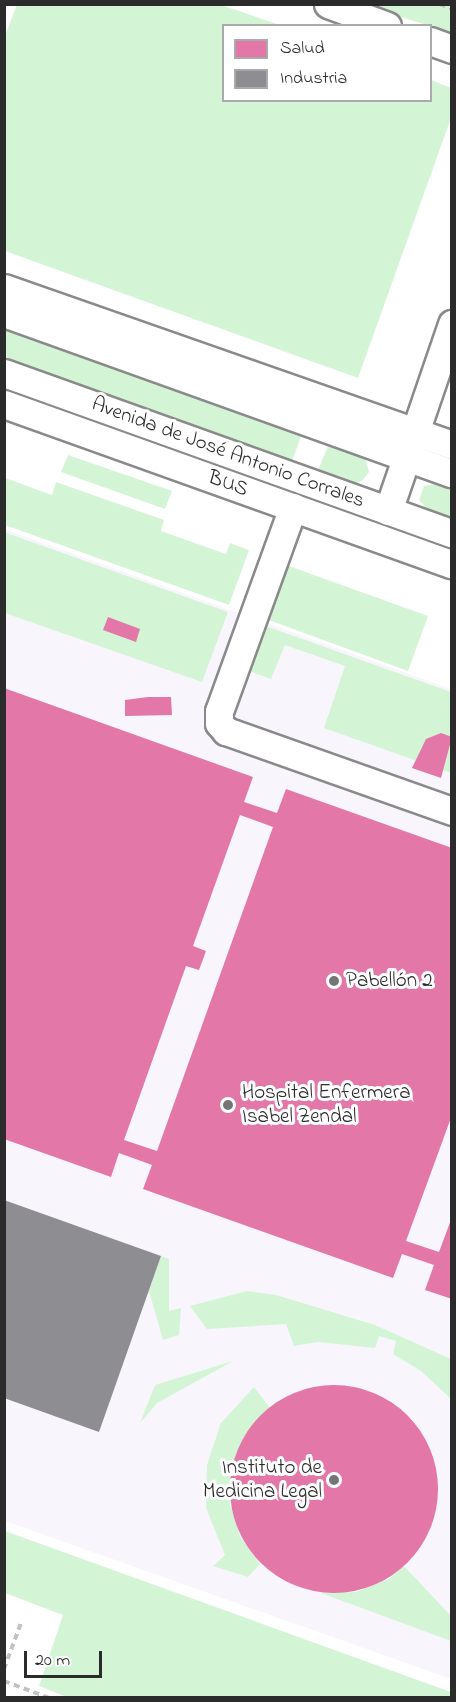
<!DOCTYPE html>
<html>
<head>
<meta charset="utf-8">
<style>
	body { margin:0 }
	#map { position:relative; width:456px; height:1702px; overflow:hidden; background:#fff; font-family:"Indie Flower",sans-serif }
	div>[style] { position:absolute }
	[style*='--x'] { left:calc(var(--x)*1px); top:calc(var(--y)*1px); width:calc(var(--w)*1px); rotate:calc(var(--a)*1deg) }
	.built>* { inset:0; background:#f8f5fd }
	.green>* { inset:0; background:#d4f5d5 }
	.health>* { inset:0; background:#e377a8 }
	.round { border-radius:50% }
	.industry>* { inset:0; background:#8d8d92 }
	.path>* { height:4px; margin-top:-2px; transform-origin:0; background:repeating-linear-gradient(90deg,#c2c2c2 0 6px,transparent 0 10.5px) }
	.roads { filter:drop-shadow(2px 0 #8a8a8a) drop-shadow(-2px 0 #8a8a8a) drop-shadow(0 2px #8a8a8a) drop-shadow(0 -2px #8a8a8a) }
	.minor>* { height:27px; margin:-13.5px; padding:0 13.5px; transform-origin:13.5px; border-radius:13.5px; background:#fff }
	.dots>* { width:16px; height:16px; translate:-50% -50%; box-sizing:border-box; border:3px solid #fff; border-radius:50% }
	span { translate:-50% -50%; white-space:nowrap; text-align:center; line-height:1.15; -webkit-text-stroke:6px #fff; paint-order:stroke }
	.street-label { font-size:21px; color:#2b2b2b }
	.poi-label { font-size:21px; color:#2b2b2b }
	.left { translate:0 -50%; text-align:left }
	.right { translate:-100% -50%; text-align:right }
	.frame { position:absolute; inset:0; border:6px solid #2b2b2b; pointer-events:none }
	.legend { position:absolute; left:222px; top:24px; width:210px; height:78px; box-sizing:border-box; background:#fff; border:2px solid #aaa; margin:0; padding:8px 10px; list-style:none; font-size:18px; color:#2b2b2b }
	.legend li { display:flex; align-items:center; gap:12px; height:30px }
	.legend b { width:30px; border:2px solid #aaa }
	.scale { position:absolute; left:24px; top:1651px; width:78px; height:27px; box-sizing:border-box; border:3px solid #2b2b2b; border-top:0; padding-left:8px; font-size:18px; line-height:21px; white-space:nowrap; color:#2b2b2b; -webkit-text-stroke:4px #fff; paint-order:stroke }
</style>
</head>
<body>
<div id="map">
	<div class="built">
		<i style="clip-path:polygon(4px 529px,451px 689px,451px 1679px,5px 1521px)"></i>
	</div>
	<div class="green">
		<i style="clip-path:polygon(17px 4px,221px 5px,280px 25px,224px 26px,224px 100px,430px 100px,431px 80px,451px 88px,451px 118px,358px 378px,5px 251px,4px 39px)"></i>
		<i style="clip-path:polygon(363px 5px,451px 5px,451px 36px,430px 26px)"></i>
		<i style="clip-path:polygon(5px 328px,302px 434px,292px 461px,5px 358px)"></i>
		<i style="clip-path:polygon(329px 444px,365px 457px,369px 472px,363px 480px,356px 484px,318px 470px)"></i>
		<i style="clip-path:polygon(68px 455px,172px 491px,165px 509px,61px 472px)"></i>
		<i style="clip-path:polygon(5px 478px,52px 495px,56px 482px,164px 520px,161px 531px,226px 554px,230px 543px,249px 550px,229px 605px,5px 525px)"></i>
		<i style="clip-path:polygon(435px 484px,451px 490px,451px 518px,427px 509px,419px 500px,424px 486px)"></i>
		<i style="clip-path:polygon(4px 532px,228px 612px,202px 682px,5px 613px)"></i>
		<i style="clip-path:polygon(286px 565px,428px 616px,408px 671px,266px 619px)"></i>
		<i style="clip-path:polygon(263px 625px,451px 692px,451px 773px,324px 728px,345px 666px,285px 645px,271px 679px,246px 670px)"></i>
		<i style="clip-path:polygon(161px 1256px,169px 1259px,169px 1311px,181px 1308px,179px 1335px,163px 1340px,149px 1291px)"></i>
		<i style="clip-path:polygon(247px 1291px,276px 1295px,375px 1325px,451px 1359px,451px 1399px,421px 1371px,393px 1354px,396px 1341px,379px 1336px,375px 1348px,318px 1342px,294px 1346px,286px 1324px,207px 1329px,190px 1306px)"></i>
		<i style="clip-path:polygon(233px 1361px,157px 1403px,140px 1423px,155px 1385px)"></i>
		<i style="clip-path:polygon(254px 1387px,270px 1408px,243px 1438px,231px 1470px,230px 1504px,240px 1536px,260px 1564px,248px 1577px,213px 1566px,225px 1555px,206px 1508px,207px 1465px,221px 1423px)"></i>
		<i style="clip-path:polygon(5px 1531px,451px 1692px,451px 1697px,67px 1697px,39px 1686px,63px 1615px,5px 1593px)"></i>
		<i style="clip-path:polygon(404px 1566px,451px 1616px,451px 1641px,321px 1593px,356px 1592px,389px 1579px)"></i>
	</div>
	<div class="health">
		<i style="clip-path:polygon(108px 617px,140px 629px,136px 642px,103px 630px)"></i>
		<i style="clip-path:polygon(evenodd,4px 688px,253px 777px,244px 802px,277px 813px,286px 789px,452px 848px,452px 1115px,406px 1241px,439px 1252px,452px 1217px,452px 1299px,425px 1290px,434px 1265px,402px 1254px,393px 1278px,143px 1189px,152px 1165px,119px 1153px,111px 1177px,4px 1139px,4px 688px,240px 815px,273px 827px,157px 1151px,124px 1140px,186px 966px,199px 970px,206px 951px,193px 946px,240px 815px)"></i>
		<i style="clip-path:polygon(148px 697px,171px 697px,172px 715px,125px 716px,125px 700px)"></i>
		<i style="clip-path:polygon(441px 733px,452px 737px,441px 778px,412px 768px,426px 739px)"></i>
		<i class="round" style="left:230px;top:1385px;width:208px;height:208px"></i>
	</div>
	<div class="industry">
		<i style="clip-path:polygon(4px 1200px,161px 1256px,99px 1432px,4px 1398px)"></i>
	</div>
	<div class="path">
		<i style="--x:440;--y:4;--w:13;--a:23"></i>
		<i style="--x:4;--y:1669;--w:52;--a:-69.8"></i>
		<i style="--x:4;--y:1681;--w:48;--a:20.7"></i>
	</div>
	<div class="roads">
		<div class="minor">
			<i style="--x:328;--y:4;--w:63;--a:20.4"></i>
			<i style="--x:430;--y:41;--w:23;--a:20"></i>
			<i style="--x:4;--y:288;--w:475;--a:19.3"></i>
			<i style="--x:4;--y:313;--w:476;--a:19.7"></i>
			<i style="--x:4;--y:373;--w:476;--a:19.7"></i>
			<i style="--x:4;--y:404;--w:476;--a:19.7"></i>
			<i style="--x:293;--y:507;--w:217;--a:109.9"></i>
			<i style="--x:219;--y:711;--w:12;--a:90"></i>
			<i style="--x:219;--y:723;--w:11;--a:49"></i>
			<i style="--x:226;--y:731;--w:240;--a:19.5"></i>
			<i style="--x:388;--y:511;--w:198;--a:-71.1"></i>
		</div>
	</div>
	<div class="dots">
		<i style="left:334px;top:981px;background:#757575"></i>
		<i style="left:228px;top:1105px;background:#757575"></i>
		<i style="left:334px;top:1480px;background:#757575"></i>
	</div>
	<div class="street-label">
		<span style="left:228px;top:453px;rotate:20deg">Avenida de José Antonio Corrales</span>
		<span style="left:228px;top:484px;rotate:20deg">BUS</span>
	</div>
	<div class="poi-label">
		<span class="left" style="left:346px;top:981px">Pabellón 2</span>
		<span class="left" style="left:242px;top:1105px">Hospital Enfermera<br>Isabel Zendal</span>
		<span class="right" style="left:322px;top:1480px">Instituto de<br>Medicina Legal</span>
	</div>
	<div class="frame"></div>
	<ul class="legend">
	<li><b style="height:16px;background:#e377a8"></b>Salud</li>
	<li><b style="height:16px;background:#8d8d92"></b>Industria</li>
	</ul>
	<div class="scale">20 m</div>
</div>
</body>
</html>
